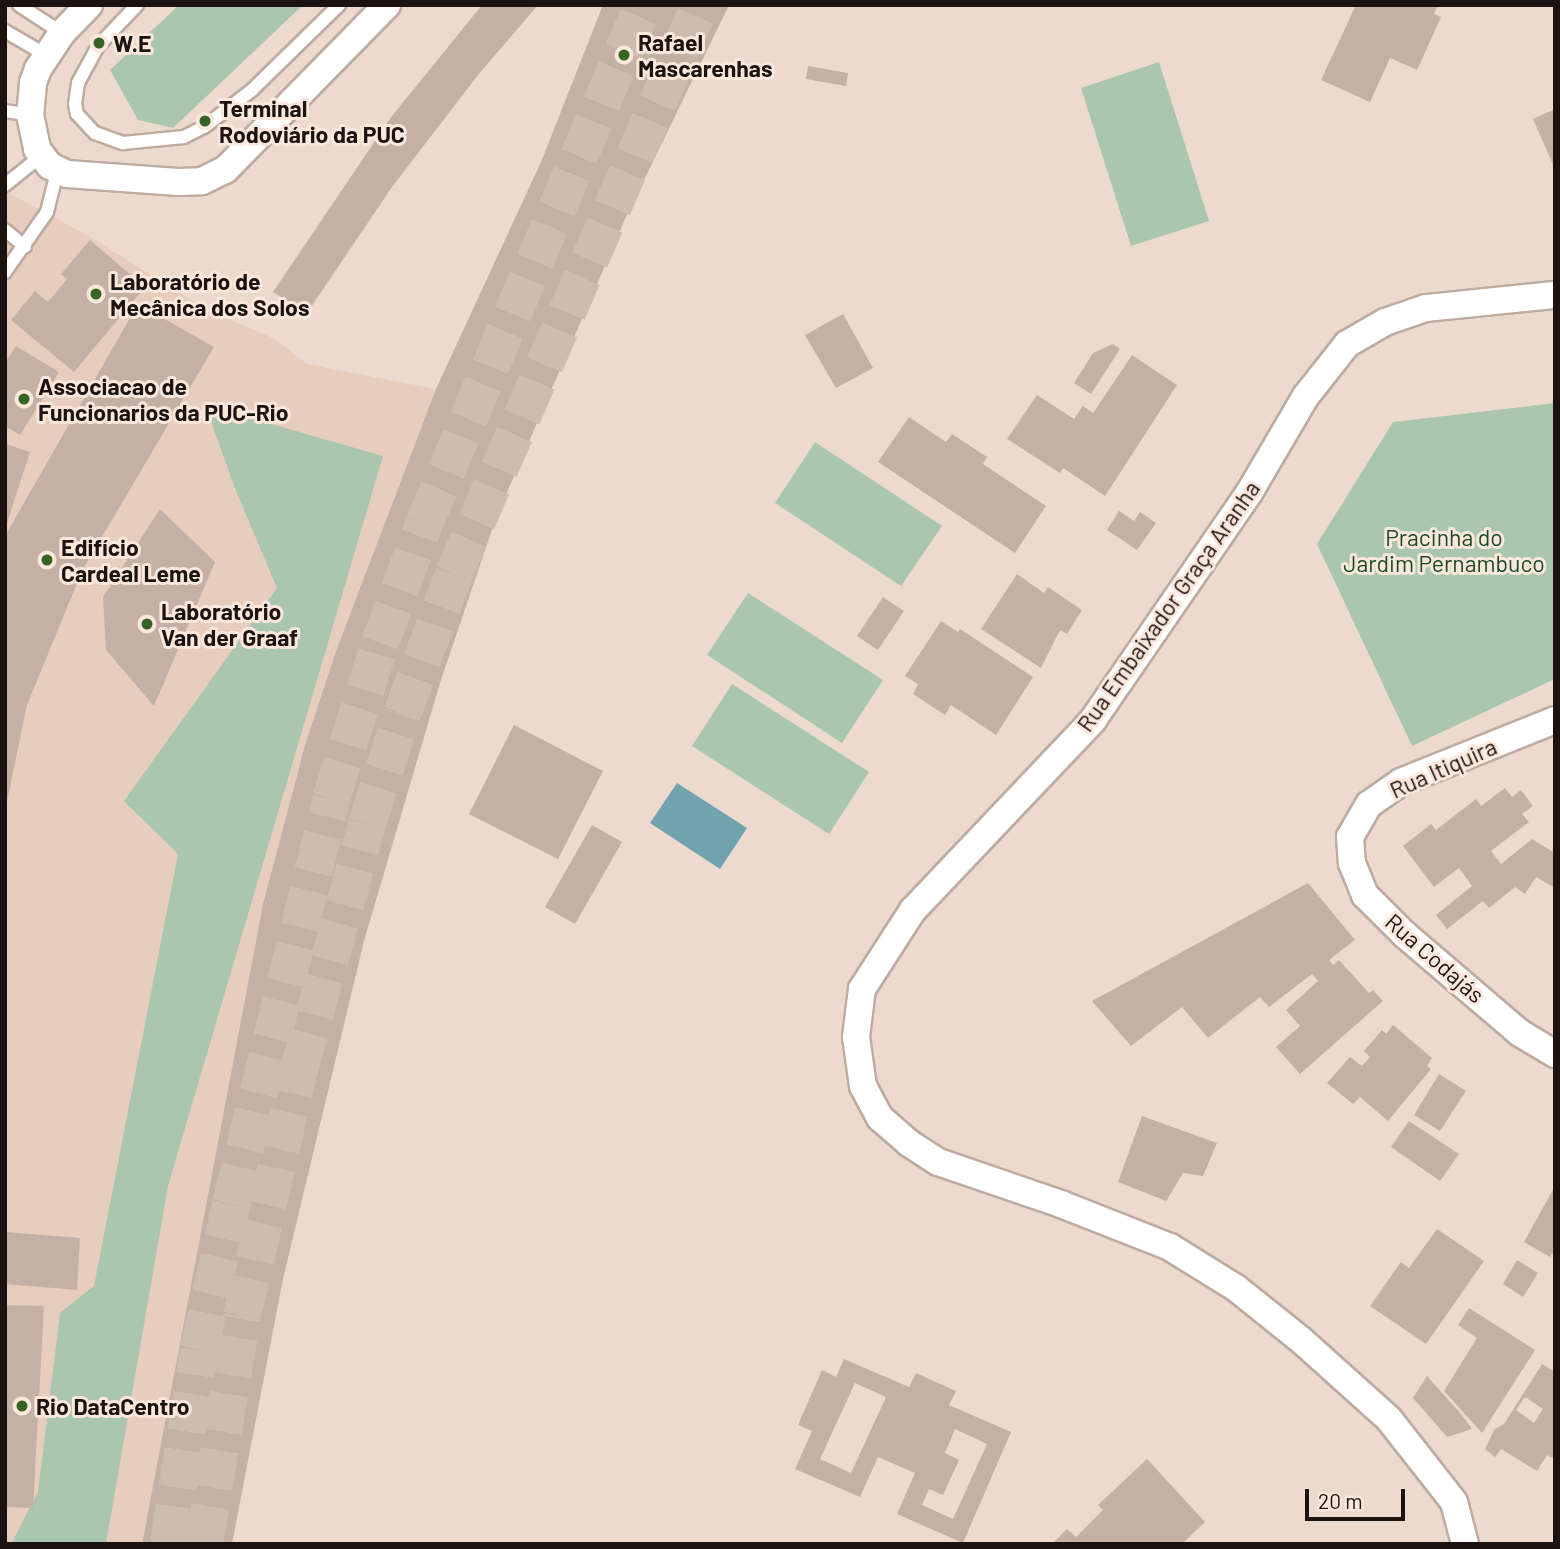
<!DOCTYPE html>
<html>
<head>
<meta charset="utf-8">
<style>
	body { margin:0 }
	#map { position:relative; width:1560px; height:1549px; overflow:hidden; background:#eddacf; font-family:Barlow,sans-serif }
	div>[style] { position:absolute }
	[style*='--x'] { left:calc(var(--x)*1px); top:calc(var(--y)*1px); width:calc(var(--w)*1px); rotate:calc(var(--a)*1deg) }
	.built>* { inset:0; background:#e7cdbe }
	.green>* { inset:0; background:#abc6ae }
	.water>* { inset:0; background:#71a3ae }
	.building>* { inset:0; background:#c3b1a6 }
	.trunk-tunnel>* { height:38px; margin-top:-19px; transform-origin:0; background:repeating-linear-gradient(90deg,#cdbcb2 0 38px,transparent 0 57px) }
	.roads { filter:drop-shadow(2px 0 #beaba1) drop-shadow(-2px 0 #beaba1) drop-shadow(0 2px #beaba1) drop-shadow(0 -2px #beaba1) }
	.service>* { height:12px; margin:-6px; padding:0 6px; transform-origin:6px; border-radius:6px; background:#fff }
	.minor>* { height:26px; margin:-13px; padding:0 13px; transform-origin:13px; border-radius:13px; background:#fff }
	.dots>* { width:19px; height:19px; translate:-50% -50%; box-sizing:border-box; border:4px solid #fbe7dc; border-radius:50% }
	span { translate:-50% -50%; white-space:nowrap; text-align:center; line-height:1.15; -webkit-text-stroke:6px #fbe7dc; paint-order:stroke }
	.poi-label { font-size:23px; color:#1a130f; font-weight:700 }
	.left { translate:0 -50%; text-align:left }
	.park-label { font-size:23px; color:#184b25 }
	.street-label { font-size:23px; color:#1a130f }
	.frame { position:absolute; inset:0; border:7px solid #1a130f; pointer-events:none }
	.scale { position:absolute; left:1305px; top:1489px; width:100px; height:32px; box-sizing:border-box; border:4px solid #1a130f; border-top:0; padding-left:9px; font-size:21px; line-height:24px; white-space:nowrap; color:#1a130f; -webkit-text-stroke:5px #fbe7dc; paint-order:stroke }
</style>
</head>
<body>
<div id="map">
	<div class="built">
		<i style="clip-path:polygon(5px 191px,87px 235px,209px 311px,273px 338px,307px 364px,436px 389px,336px 651px,305px 745px,263px 904px,142px 1544px,5px 1544px)"></i>
	</div>
	<div class="green">
		<i style="clip-path:polygon(179px 5px,303px 5px,173px 128px,138px 120px,110px 70px)"></i>
		<i style="clip-path:polygon(1159px 62px,1209px 221px,1131px 246px,1081px 88px)"></i>
		<i style="clip-path:polygon(1555px 403px,1555px 679px,1412px 746px,1317px 544px,1393px 422px)"></i>
		<i style="clip-path:polygon(205px 405px,383px 456px,168px 1186px,106px 1544px,11px 1544px,38px 1492px,60px 1313px,94px 1286px,178px 854px,124px 801px,277px 588px,236px 491px)"></i>
		<i style="clip-path:polygon(815px 442px,942px 526px,901px 586px,775px 503px)"></i>
		<i style="clip-path:polygon(748px 593px,883px 680px,842px 743px,707px 655px)"></i>
		<i style="clip-path:polygon(732px 684px,869px 772px,829px 834px,692px 746px)"></i>
	</div>
	<div class="water">
		<i style="clip-path:polygon(677px 783px,747px 828px,720px 869px,650px 823px)"></i>
	</div>
	<div class="building">
		<i style="clip-path:polygon(482px 5px,538px 5px,478px 75px,392px 187px,307px 313px,273px 292px,392px 116px)"></i>
		<i style="clip-path:polygon(603px 5px,729px 5px,626px 217px,496px 518px,440px 683px,364px 941px,283px 1279px,232px 1544px,142px 1544px,263px 904px,305px 745px,336px 651px,436px 389px,541px 162px)"></i>
		<i style="clip-path:polygon(1356px 5px,1438px 5px,1434px 14px,1441px 17px,1417px 70px,1390px 58px,1370px 102px,1321px 80px)"></i>
		<i style="clip-path:polygon(808px 66px,848px 73px,846px 86px,806px 79px)"></i>
		<i style="clip-path:polygon(1555px 109px,1555px 169px,1533px 119px)"></i>
		<i style="clip-path:polygon(90px 240px,145px 287px,74px 372px,11px 320px,35px 291px,48px 302px,67px 279px,61px 274px)"></i>
		<i style="clip-path:polygon(138px 304px,214px 347px,83px 569px,27px 705px,5px 811px,5px 536px)"></i>
		<i style="clip-path:polygon(843px 314px,873px 368px,836px 388px,805px 335px)"></i>
		<i style="clip-path:polygon(1113px 344px,1120px 349px,1091px 394px,1074px 383px,1093px 353px)"></i>
		<i style="clip-path:polygon(16px 346px,59px 372px,20px 435px,5px 426px,5px 363px)"></i>
		<i style="clip-path:polygon(1132px 355px,1177px 385px,1105px 496px,1063px 468px,1060px 473px,1007px 439px,1037px 395px,1074px 419px,1083px 406px,1093px 413px)"></i>
		<i style="clip-path:polygon(909px 417px,946px 442px,952px 434px,987px 457px,983px 464px,1046px 506px,1015px 553px,878px 462px)"></i>
		<i style="clip-path:polygon(5px 444px,30px 452px,6px 526px,5px 526px)"></i>
		<i style="clip-path:polygon(160px 509px,215px 562px,154px 706px,106px 650px,103px 597px)"></i>
		<i style="clip-path:polygon(1119px 511px,1134px 521px,1140px 512px,1156px 523px,1137px 550px,1107px 530px)"></i>
		<i style="clip-path:polygon(1017px 574px,1044px 593px,1048px 587px,1082px 610px,1067px 634px,1060px 630px,1041px 668px,981px 629px)"></i>
		<i style="clip-path:polygon(883px 597px,904px 611px,878px 650px,857px 636px)"></i>
		<i style="clip-path:polygon(941px 621px,958px 632px,960px 629px,1033px 677px,996px 735px,951px 705px,945px 715px,913px 694px,918px 684px,905px 676px)"></i>
		<i style="clip-path:polygon(514px 725px,603px 771px,558px 859px,469px 814px)"></i>
		<i style="clip-path:polygon(1505px 788px,1512px 797px,1521px 790px,1533px 806px,1522px 814px,1529px 822px,1491px 851px,1501px 864px,1532px 839px,1555px 853px,1555px 888px,1536px 877px,1525px 894px,1515px 887px,1489px 908px,1483px 901px,1447px 929px,1436px 915px,1472px 886px,1459px 868px,1434px 887px,1403px 846px,1431px 824px,1436px 830px,1476px 799px,1481px 806px)"></i>
		<i style="clip-path:polygon(592px 825px,622px 842px,575px 924px,545px 907px)"></i>
		<i style="clip-path:polygon(1308px 883px,1355px 940px,1329px 960px,1333px 965px,1339px 960px,1369px 993px,1373px 990px,1383px 1001px,1300px 1074px,1276px 1047px,1300px 1026px,1286px 1010px,1318px 981px,1312px 974px,1269px 1007px,1260px 997px,1208px 1038px,1182px 1007px,1131px 1046px,1092px 1001px)"></i>
		<i style="clip-path:polygon(1393px 1025px,1432px 1058px,1427px 1066px,1431px 1069px,1388px 1121px,1360px 1097px,1353px 1104px,1327px 1083px,1350px 1057px,1362px 1066px,1370px 1057px,1364px 1051px,1382px 1030px,1386px 1034px)"></i>
		<i style="clip-path:polygon(1439px 1074px,1466px 1091px,1440px 1131px,1414px 1115px)"></i>
		<i style="clip-path:polygon(1142px 1116px,1217px 1143px,1203px 1176px,1183px 1173px,1166px 1201px,1118px 1182px)"></i>
		<i style="clip-path:polygon(1409px 1121px,1459px 1154px,1440px 1181px,1391px 1147px)"></i>
		<i style="clip-path:polygon(1555px 1186px,1555px 1249px,1550px 1257px,1524px 1242px)"></i>
		<i style="clip-path:polygon(1437px 1229px,1484px 1261px,1426px 1344px,1370px 1306px,1401px 1262px,1409px 1268px)"></i>
		<i style="clip-path:polygon(5px 1232px,80px 1238px,77px 1290px,5px 1284px)"></i>
		<i style="clip-path:polygon(1517px 1260px,1538px 1273px,1523px 1297px,1503px 1284px)"></i>
		<i style="clip-path:polygon(5px 1305px,44px 1306px,33px 1508px,5px 1507px)"></i>
		<i style="clip-path:polygon(1469px 1308px,1535px 1350px,1482px 1433px,1444px 1391px,1477px 1338px,1458px 1325px)"></i>
		<i style="clip-path:polygon(evenodd,844px 1359px,909px 1387px,916px 1373px,956px 1391px,949px 1405px,1011px 1432px,963px 1543px,897px 1514px,915px 1473px,878px 1457px,860px 1497px,795px 1469px,812px 1431px,798px 1425px,822px 1370px,836px 1377px,844px 1359px,855px 1383px,886px 1397px,851px 1473px,820px 1459px,855px 1383px,844px 1359px,955px 1429px,987px 1444px,953px 1519px,922px 1505px,929px 1489px,943px 1495px,959px 1460px,945px 1453px,955px 1429px)"></i>
		<i style="clip-path:polygon(evenodd,1542px 1364px,1555px 1372px,1555px 1454px,1552px 1458px,1547px 1455px,1537px 1471px,1501px 1449px,1495px 1457px,1485px 1449px,1494px 1430px,1504px 1424px,1542px 1364px,1525px 1397px,1543px 1409px,1534px 1423px,1516px 1410px,1525px 1397px)"></i>
		<i style="clip-path:polygon(1427px 1376px,1462px 1415px,1472px 1429px,1447px 1437px,1413px 1398px)"></i>
		<i style="clip-path:polygon(1147px 1459px,1205px 1522px,1182px 1544px,1052px 1544px,1067px 1529px,1076px 1537px,1103px 1510px,1098px 1505px)"></i>
	</div>
	<div class="trunk-tunnel">
		<i style="--x:169;--y:1544;--w:196;--a:-81.2"></i>
		<i style="--x:199;--y:1350;--w:149;--a:-77.6"></i>
		<i style="--x:231;--y:1204;--w:417;--a:-76.1"></i>
		<i style="--x:331;--y:799;--w:164;--a:-72.6"></i>
		<i style="--x:380;--y:643;--w:127;--a:-69.7"></i>
		<i style="--x:424;--y:524;--w:563;--a:-67.12"></i>
		<i style="--x:204;--y:1544;--w:231;--a:-80.5"></i>
		<i style="--x:242;--y:1316;--w:253;--a:-77"></i>
		<i style="--x:299;--y:1070;--w:255;--a:-74.5"></i>
		<i style="--x:367;--y:824;--w:115;--a:-72.3"></i>
		<i style="--x:402;--y:714;--w:149;--a:-69.6"></i>
		<i style="--x:454;--y:574;--w:620;--a:-66.62"></i>
	</div>
	<div class="roads">
		<div class="service">
			<i style="--x:19;--y:5;--w:51;--a:33.1"></i>
			<i style="--x:137;--y:5;--w:57;--a:133.6"></i>
			<i style="--x:98;--y:46;--w:42;--a:118.4"></i>
			<i style="--x:78;--y:83;--w:21;--a:98"></i>
			<i style="--x:75;--y:104;--w:10;--a:79"></i>
			<i style="--x:77;--y:114;--w:26;--a:47"></i>
			<i style="--x:95;--y:133;--w:30;--a:20"></i>
			<i style="--x:123;--y:143;--w:61;--a:-5.6"></i>
			<i style="--x:184;--y:137;--w:22;--a:-27"></i>
			<i style="--x:204;--y:127;--w:61;--a:-37.6"></i>
			<i style="--x:252;--y:90;--w:122;--a:-44.3"></i>
			<i style="--x:5;--y:31;--w:48;--a:30.3"></i>
			<i style="--x:5;--y:111;--w:25;--a:9"></i>
			<i style="--x:5;--y:185;--w:46;--a:-38.9"></i>
			<i style="--x:5;--y:230;--w:26;--a:40"></i>
			<i style="--x:5;--y:272;--w:73;--a:-55"></i>
			<i style="--x:47;--y:212;--w:41;--a:-76"></i>
		</div>
		<div class="minor">
			<i style="--x:89;--y:5;--w:39;--a:134"></i>
			<i style="--x:62;--y:33;--w:43;--a:123.7"></i>
			<i style="--x:38;--y:69;--w:15;--a:110"></i>
			<i style="--x:33;--y:83;--w:32;--a:95"></i>
			<i style="--x:30;--y:115;--w:35;--a:78"></i>
			<i style="--x:37;--y:149;--w:21;--a:53"></i>
			<i style="--x:50;--y:166;--w:19;--a:25"></i>
			<i style="--x:67;--y:174;--w:111;--a:4.1"></i>
			<i style="--x:178;--y:182;--w:24;--a:-2"></i>
			<i style="--x:202;--y:181;--w:25;--a:-26"></i>
			<i style="--x:225;--y:170;--w:231;--a:-45.5"></i>
			<i style="--x:1555;--y:720;--w:166;--a:158.1"></i>
			<i style="--x:1401;--y:782;--w:39;--a:145"></i>
			<i style="--x:1369;--y:804;--w:38;--a:120"></i>
			<i style="--x:1350;--y:837;--w:26;--a:86"></i>
			<i style="--x:1352;--y:863;--w:35;--a:68"></i>
			<i style="--x:1365;--y:895;--w:55;--a:45"></i>
			<i style="--x:1404;--y:934;--w:153;--a:40.5"></i>
			<i style="--x:1520;--y:1033;--w:41;--a:31"></i>
			<i style="--x:1465;--y:1544;--w:43;--a:-104.7"></i>
			<i style="--x:1454;--y:1502;--w:105;--a:-128.1"></i>
			<i style="--x:1389;--y:1419;--w:118;--a:-138.1"></i>
			<i style="--x:1301;--y:1340;--w:83;--a:-141.3"></i>
			<i style="--x:1236;--y:1288;--w:78;--a:-148.2"></i>
			<i style="--x:1170;--y:1247;--w:117;--a:-158.5"></i>
			<i style="--x:1061;--y:1204;--w:130;--a:-161.1"></i>
			<i style="--x:938;--y:1162;--w:35;--a:-147"></i>
			<i style="--x:909;--y:1143;--w:38;--a:-139"></i>
			<i style="--x:880;--y:1118;--w:36;--a:-118"></i>
			<i style="--x:863;--y:1086;--w:49;--a:-98.1"></i>
			<i style="--x:856;--y:1037;--w:48;--a:-82.9"></i>
			<i style="--x:862;--y:989;--w:94;--a:-57.2"></i>
			<i style="--x:913;--y:910;--w:262;--a:-46.5"></i>
			<i style="--x:1093;--y:720;--w:275;--a:-55.5"></i>
			<i style="--x:1249;--y:493;--w:113;--a:-59.6"></i>
			<i style="--x:1306;--y:396;--w:66;--a:-51.7"></i>
			<i style="--x:1347;--y:344;--w:44;--a:-30.1"></i>
			<i style="--x:1385;--y:322;--w:43;--a:-18.9"></i>
			<i style="--x:1426;--y:308;--w:130;--a:-5.8"></i>
		</div>
	</div>
	<div class="dots">
		<i style="left:99px;top:43px;background:#366424"></i>
		<i style="left:624px;top:55px;background:#366424"></i>
		<i style="left:205px;top:121px;background:#366424"></i>
		<i style="left:96px;top:294px;background:#366424"></i>
		<i style="left:24px;top:399px;background:#366424"></i>
		<i style="left:47px;top:560px;background:#366424"></i>
		<i style="left:147px;top:624px;background:#366424"></i>
		<i style="left:22px;top:1406px;background:#366424"></i>
	</div>
	<div class="poi-label">
		<span class="left" style="left:638px;top:55px">Rafael<br>Mascarenhas</span>
		<span class="left" style="left:113px;top:43px">W.E</span>
		<span class="left" style="left:219px;top:121px">Terminal<br>Rodoviário da PUC</span>
		<span class="left" style="left:110px;top:294px">Laboratório de<br>Mecânica dos Solos</span>
		<span class="left" style="left:38px;top:399px">Associacao de<br>Funcionarios da PUC-Rio</span>
		<span class="left" style="left:61px;top:560px">Edifício<br>Cardeal Leme</span>
		<span class="left" style="left:161px;top:624px">Laboratório<br>Van der Graaf</span>
		<span class="left" style="left:36px;top:1406px">Rio DataCentro</span>
	</div>
	<div class="park-label">
		<span style="left:1444px;top:550px">Pracinha do<br>Jardim Pernambuco</span>
	</div>
	<div class="street-label">
		<span style="left:1168px;top:606px;rotate:-55deg">Rua Embaixador Graça Aranha</span>
		<span style="left:1443px;top:768px;rotate:-24deg">Rua Itiquira</span>
		<span style="left:1435px;top:958px;rotate:41deg">Rua Codajás</span>
	</div>
	<div class="frame"></div>
	<div class="scale">20 m</div>
</div>
</body>
</html>
